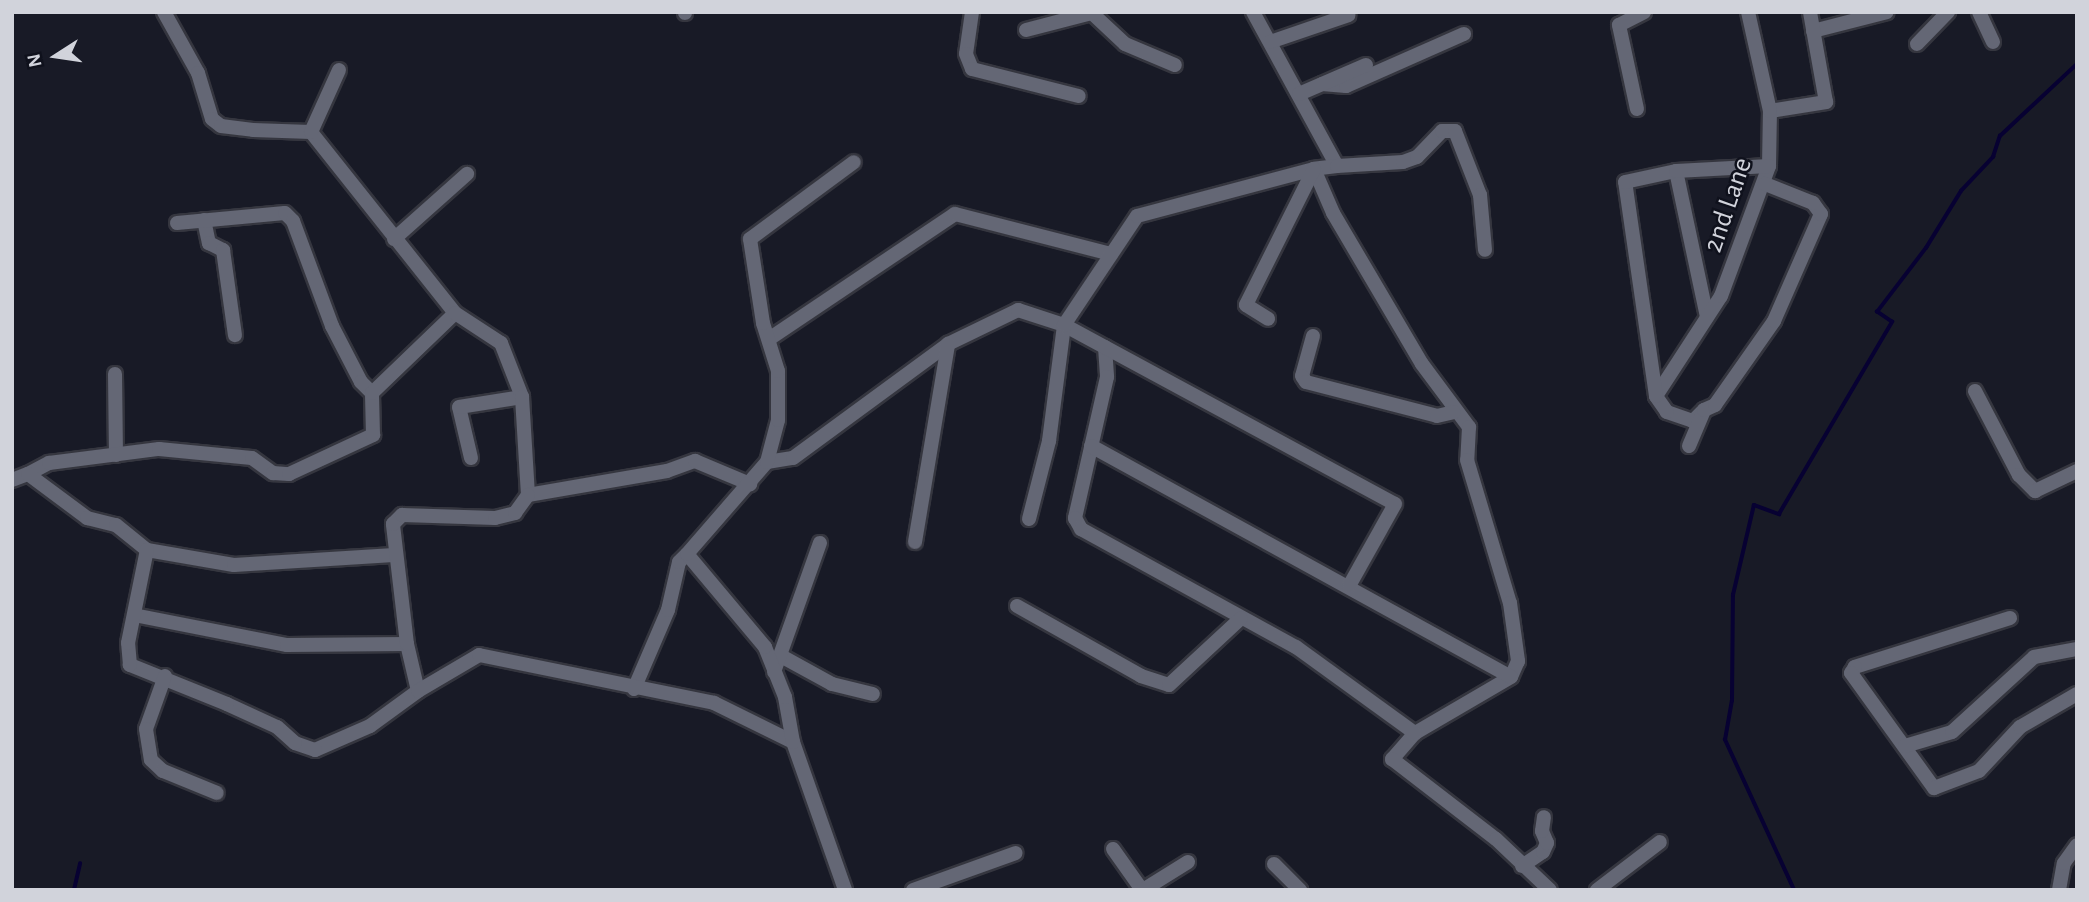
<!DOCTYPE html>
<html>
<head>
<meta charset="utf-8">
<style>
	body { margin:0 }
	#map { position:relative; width:2089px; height:902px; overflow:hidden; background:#181a26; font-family:"Alegreya Sans",sans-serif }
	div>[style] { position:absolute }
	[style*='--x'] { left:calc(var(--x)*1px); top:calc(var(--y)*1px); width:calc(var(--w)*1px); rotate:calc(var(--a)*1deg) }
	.stream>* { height:3.5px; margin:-1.75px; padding:0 1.75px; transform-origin:1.75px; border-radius:1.75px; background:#070132 }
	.roads { filter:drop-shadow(2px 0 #35363f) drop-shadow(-2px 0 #35363f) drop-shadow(0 2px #35363f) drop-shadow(0 -2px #35363f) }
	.minor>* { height:14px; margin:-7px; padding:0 7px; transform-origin:7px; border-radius:7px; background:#646775 }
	span { translate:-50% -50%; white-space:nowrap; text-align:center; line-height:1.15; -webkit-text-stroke:5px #0f111c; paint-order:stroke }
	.street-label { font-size:28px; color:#d1d3db }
	.frame { position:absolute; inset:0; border:14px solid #d1d3db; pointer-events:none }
	.north { position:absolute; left:21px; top:21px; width:70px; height:70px; -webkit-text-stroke:5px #0f111c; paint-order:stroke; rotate:258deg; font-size:19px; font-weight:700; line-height:28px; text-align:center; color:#d1d3db }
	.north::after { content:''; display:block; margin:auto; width:24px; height:32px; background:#d1d3db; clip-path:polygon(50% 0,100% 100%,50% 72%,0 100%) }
</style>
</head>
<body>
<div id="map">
	<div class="stream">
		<i style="--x:74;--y:890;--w:27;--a:-77"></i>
		<i style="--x:1794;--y:890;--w:165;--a:-114.7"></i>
		<i style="--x:1725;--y:740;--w:40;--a:-80"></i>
		<i style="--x:1732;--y:701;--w:106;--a:-89.5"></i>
		<i style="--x:1733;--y:595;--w:92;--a:-76.9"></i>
		<i style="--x:1754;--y:505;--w:27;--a:20"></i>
		<i style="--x:1779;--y:514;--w:223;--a:-59.5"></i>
		<i style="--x:1892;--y:322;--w:18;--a:-146"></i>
		<i style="--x:1877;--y:312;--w:81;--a:-52.6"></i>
		<i style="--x:1926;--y:248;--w:67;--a:-58.4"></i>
		<i style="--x:1961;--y:191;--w:47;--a:-46.7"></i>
		<i style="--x:1993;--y:157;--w:22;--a:-72"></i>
		<i style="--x:2000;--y:136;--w:105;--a:-43.1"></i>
	</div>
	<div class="roads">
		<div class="minor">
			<i style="--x:164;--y:12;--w:70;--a:60.9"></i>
			<i style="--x:198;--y:73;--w:48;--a:73.1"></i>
			<i style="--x:212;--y:119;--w:11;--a:38"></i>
			<i style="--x:221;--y:126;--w:32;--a:7"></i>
			<i style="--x:253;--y:130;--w:58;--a:2"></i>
			<i style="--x:311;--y:132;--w:231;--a:51.5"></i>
			<i style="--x:685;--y:12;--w:1;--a:90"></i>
			<i style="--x:972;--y:12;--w:42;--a:98.1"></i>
			<i style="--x:966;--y:54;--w:16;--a:68"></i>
			<i style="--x:972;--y:69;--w:110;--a:14.2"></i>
			<i style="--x:1253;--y:12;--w:175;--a:61.4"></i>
			<i style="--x:1337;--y:166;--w:23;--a:173"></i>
			<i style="--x:1314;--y:169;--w:48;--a:66.6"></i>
			<i style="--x:1333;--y:213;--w:175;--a:59.5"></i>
			<i style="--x:1422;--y:364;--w:79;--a:53.3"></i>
			<i style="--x:1469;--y:427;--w:33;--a:93"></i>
			<i style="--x:1467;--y:460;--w:149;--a:73.3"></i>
			<i style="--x:1510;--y:603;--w:59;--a:82.1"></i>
			<i style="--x:1518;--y:661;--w:17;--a:114"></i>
			<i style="--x:1511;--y:677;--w:111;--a:149.7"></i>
			<i style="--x:1415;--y:733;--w:35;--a:131"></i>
			<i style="--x:1392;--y:759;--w:131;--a:37.6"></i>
			<i style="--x:1496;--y:839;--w:74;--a:43.4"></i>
			<i style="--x:1979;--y:12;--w:33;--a:65"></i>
			<i style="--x:1094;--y:15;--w:42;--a:43.1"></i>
			<i style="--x:1125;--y:44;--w:54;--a:22.8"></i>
			<i style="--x:1026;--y:30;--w:71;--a:-14.6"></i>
			<i style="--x:1813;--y:31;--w:76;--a:-14.4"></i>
			<i style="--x:1270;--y:42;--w:83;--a:-18.9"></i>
			<i style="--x:1917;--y:44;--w:45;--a:-45.9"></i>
			<i style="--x:1322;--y:84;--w:24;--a:5"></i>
			<i style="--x:1346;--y:86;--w:129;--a:-23.8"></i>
			<i style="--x:1299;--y:94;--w:73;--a:-23.4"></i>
			<i style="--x:1637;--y:109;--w:86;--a:-102.1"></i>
			<i style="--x:1619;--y:25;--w:28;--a:-27"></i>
			<i style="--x:1770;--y:111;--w:57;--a:-9.1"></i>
			<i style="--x:1826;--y:102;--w:91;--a:-100.1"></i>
			<i style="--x:311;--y:132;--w:68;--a:-65.7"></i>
			<i style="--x:1337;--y:166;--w:66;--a:-3.5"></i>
			<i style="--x:1403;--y:162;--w:15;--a:-20"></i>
			<i style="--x:1417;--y:157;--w:36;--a:-46"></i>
			<i style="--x:1442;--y:131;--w:13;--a:0"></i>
			<i style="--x:1455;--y:131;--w:69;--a:68.7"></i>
			<i style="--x:1480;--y:195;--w:55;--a:84.8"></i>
			<i style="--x:1676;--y:171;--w:149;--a:78"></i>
			<i style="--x:204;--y:220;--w:24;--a:78"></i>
			<i style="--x:209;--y:243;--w:16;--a:27"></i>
			<i style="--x:223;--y:250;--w:86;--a:82"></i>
			<i style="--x:177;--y:223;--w:108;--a:-5.3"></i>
			<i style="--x:285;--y:213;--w:11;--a:45"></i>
			<i style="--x:293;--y:221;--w:112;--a:69.6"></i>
			<i style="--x:332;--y:326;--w:63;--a:62.6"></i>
			<i style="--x:361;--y:382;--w:16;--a:45"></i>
			<i style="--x:394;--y:239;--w:98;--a:-41.7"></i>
			<i style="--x:1313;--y:336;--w:41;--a:105.4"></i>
			<i style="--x:1302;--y:376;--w:7;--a:56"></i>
			<i style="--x:1306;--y:382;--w:135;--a:14.5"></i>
			<i style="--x:1437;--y:416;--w:17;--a:-13"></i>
			<i style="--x:769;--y:339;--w:224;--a:-33.9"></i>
			<i style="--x:955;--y:214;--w:161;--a:14.4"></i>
			<i style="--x:1105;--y:347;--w:30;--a:86"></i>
			<i style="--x:1107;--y:377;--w:145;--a:102.8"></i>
			<i style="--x:1075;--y:518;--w:13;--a:61"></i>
			<i style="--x:1081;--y:529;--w:245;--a:28.8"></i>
			<i style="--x:1296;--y:647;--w:147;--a:35.9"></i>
			<i style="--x:115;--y:374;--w:81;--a:89.3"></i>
			<i style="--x:1975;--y:391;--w:95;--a:62.4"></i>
			<i style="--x:2019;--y:475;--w:23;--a:45"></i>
			<i style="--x:2035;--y:491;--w:47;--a:-25.5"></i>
			<i style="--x:1656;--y:396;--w:119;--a:-57"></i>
			<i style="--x:1721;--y:296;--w:139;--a:-69.7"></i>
			<i style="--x:1769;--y:166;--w:55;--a:-89"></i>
			<i style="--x:1770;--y:111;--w:101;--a:-102.5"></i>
			<i style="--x:1704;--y:410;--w:16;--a:135"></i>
			<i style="--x:1693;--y:421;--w:28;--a:-161"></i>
			<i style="--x:1667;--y:412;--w:19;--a:-125"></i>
			<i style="--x:1656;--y:396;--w:216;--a:-98.2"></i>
			<i style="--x:1625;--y:182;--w:52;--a:-12.2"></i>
			<i style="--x:1676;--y:171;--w:93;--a:-3.1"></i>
			<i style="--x:1091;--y:446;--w:479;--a:28.8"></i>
			<i style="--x:1689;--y:446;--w:39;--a:-67"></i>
			<i style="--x:1704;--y:410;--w:12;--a:-24"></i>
			<i style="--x:1715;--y:405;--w:103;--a:-54.9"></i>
			<i style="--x:1774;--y:321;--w:117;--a:-66.3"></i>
			<i style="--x:1821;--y:214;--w:14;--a:-126"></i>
			<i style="--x:1813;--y:203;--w:52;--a:-158.4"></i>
			<i style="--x:471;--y:458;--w:52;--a:-103.2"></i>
			<i style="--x:459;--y:407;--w:64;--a:-9"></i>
			<i style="--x:767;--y:462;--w:26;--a:-9"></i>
			<i style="--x:793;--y:458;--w:192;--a:-36.3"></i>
			<i style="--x:948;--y:344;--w:78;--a:-25.9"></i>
			<i style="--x:1018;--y:310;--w:48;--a:18.1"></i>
			<i style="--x:1064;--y:325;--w:376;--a:28.4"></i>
			<i style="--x:1395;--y:504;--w:94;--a:119.3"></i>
			<i style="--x:28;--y:474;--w:24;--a:-28"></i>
			<i style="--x:49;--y:463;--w:111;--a:-7.3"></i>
			<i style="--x:159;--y:449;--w:93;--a:5.5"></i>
			<i style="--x:252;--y:458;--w:26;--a:36"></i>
			<i style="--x:273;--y:473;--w:16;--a:4"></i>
			<i style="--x:289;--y:474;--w:93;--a:-24.9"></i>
			<i style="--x:373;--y:435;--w:42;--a:-91.4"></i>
			<i style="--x:372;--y:393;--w:115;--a:-43.9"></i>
			<i style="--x:455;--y:313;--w:55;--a:33.1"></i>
			<i style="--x:501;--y:343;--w:58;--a:68.7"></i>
			<i style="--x:522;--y:397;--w:98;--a:86.5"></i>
			<i style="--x:528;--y:495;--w:141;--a:-9.8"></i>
			<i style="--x:667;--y:471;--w:30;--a:-20"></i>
			<i style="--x:695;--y:461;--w:60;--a:22.7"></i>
			<i style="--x:12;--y:480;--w:17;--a:-21"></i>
			<i style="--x:28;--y:474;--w:74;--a:36.7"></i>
			<i style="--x:87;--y:518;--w:30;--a:14"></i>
			<i style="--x:116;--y:525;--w:40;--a:39"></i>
			<i style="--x:147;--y:550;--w:88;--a:9.8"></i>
			<i style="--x:234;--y:565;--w:160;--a:-3.6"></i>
			<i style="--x:1029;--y:519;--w:81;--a:-75.6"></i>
			<i style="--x:1049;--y:441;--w:117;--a:-82.6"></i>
			<i style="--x:1064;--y:325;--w:131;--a:-56.2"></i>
			<i style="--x:1137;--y:216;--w:183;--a:-14.9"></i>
			<i style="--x:1314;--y:169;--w:152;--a:116.6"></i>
			<i style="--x:1246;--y:305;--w:26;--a:32"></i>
			<i style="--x:915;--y:542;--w:201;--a:-80.5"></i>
			<i style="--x:1017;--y:606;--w:142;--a:29.4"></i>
			<i style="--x:1141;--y:676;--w:29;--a:18"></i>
			<i style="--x:1169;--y:685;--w:98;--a:-42.9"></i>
			<i style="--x:134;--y:615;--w:156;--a:11.1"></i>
			<i style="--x:287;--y:645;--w:120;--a:-0.5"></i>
			<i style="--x:407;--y:644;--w:48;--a:76.8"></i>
			<i style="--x:418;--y:691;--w:59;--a:143.9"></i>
			<i style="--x:370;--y:726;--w:60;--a:156.4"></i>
			<i style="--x:315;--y:750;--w:21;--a:-161"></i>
			<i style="--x:295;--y:743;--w:24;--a:-138"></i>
			<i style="--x:277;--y:727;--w:55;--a:-155.3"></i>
			<i style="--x:227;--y:704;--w:105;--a:-158.1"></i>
			<i style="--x:130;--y:665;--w:22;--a:-95"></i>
			<i style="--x:128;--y:643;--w:95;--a:-78.5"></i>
			<i style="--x:2010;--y:618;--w:163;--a:162.5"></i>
			<i style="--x:1855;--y:667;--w:7;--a:124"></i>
			<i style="--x:1851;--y:673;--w:142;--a:54.2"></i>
			<i style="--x:1934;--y:788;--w:48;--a:-20.7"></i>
			<i style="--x:1979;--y:771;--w:60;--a:-47"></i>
			<i style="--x:2020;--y:727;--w:66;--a:-30.1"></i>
			<i style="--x:407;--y:644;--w:121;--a:-96.7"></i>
			<i style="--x:393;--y:524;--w:13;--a:-45"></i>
			<i style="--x:402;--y:515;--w:93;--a:1.8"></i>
			<i style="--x:495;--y:518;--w:21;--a:-14"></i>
			<i style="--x:515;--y:513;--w:22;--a:-54"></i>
			<i style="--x:781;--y:656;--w:58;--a:28.8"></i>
			<i style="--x:832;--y:684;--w:42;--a:13.7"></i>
			<i style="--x:774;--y:672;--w:137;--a:-70.4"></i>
			<i style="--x:165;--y:676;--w:56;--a:109.7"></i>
			<i style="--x:146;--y:729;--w:31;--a:81"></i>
			<i style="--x:151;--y:760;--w:16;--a:43"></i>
			<i style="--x:163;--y:771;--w:58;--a:22.2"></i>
			<i style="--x:634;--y:689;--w:86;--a:-66.7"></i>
			<i style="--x:668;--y:610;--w:49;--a:-77.1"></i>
			<i style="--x:679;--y:562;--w:11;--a:-45"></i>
			<i style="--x:418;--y:691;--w:71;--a:-30.5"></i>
			<i style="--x:479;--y:655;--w:240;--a:11.5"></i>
			<i style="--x:714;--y:703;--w:88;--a:26.3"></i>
			<i style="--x:793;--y:742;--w:157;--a:70.6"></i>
			<i style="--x:793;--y:742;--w:46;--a:-100.1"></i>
			<i style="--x:785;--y:697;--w:54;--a:-111.8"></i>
			<i style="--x:765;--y:647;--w:121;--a:-130"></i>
			<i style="--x:687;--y:554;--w:122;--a:-49"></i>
			<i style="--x:767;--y:462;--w:43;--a:-75.3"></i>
			<i style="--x:778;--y:420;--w:49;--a:-90"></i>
			<i style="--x:778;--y:371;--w:50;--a:-107.4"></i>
			<i style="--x:763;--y:323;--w:85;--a:-98.8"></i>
			<i style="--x:750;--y:239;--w:129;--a:-36.5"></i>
			<i style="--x:1905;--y:746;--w:49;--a:-16.6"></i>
			<i style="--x:1952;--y:732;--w:111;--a:-42.4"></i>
			<i style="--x:2034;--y:657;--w:44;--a:-10.5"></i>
			<i style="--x:1113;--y:849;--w:50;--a:54.7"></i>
			<i style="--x:1274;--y:864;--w:37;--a:45"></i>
			<i style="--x:1522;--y:866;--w:25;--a:-34"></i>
			<i style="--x:1543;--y:852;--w:10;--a:-66"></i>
			<i style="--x:1547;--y:843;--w:13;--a:-113"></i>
			<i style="--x:1542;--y:831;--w:14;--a:-82"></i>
			<i style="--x:913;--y:890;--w:109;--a:-19.8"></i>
			<i style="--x:1143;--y:890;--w:53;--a:-31.9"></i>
			<i style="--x:1597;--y:890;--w:79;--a:-37.3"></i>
			<i style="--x:2059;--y:890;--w:27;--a:-80"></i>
			<i style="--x:2064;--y:863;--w:22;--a:-54"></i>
		</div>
	</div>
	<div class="street-label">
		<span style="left:1728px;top:205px;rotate:-71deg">2nd Lane</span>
	</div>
	<div class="frame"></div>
	<div class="north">N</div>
</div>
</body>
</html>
